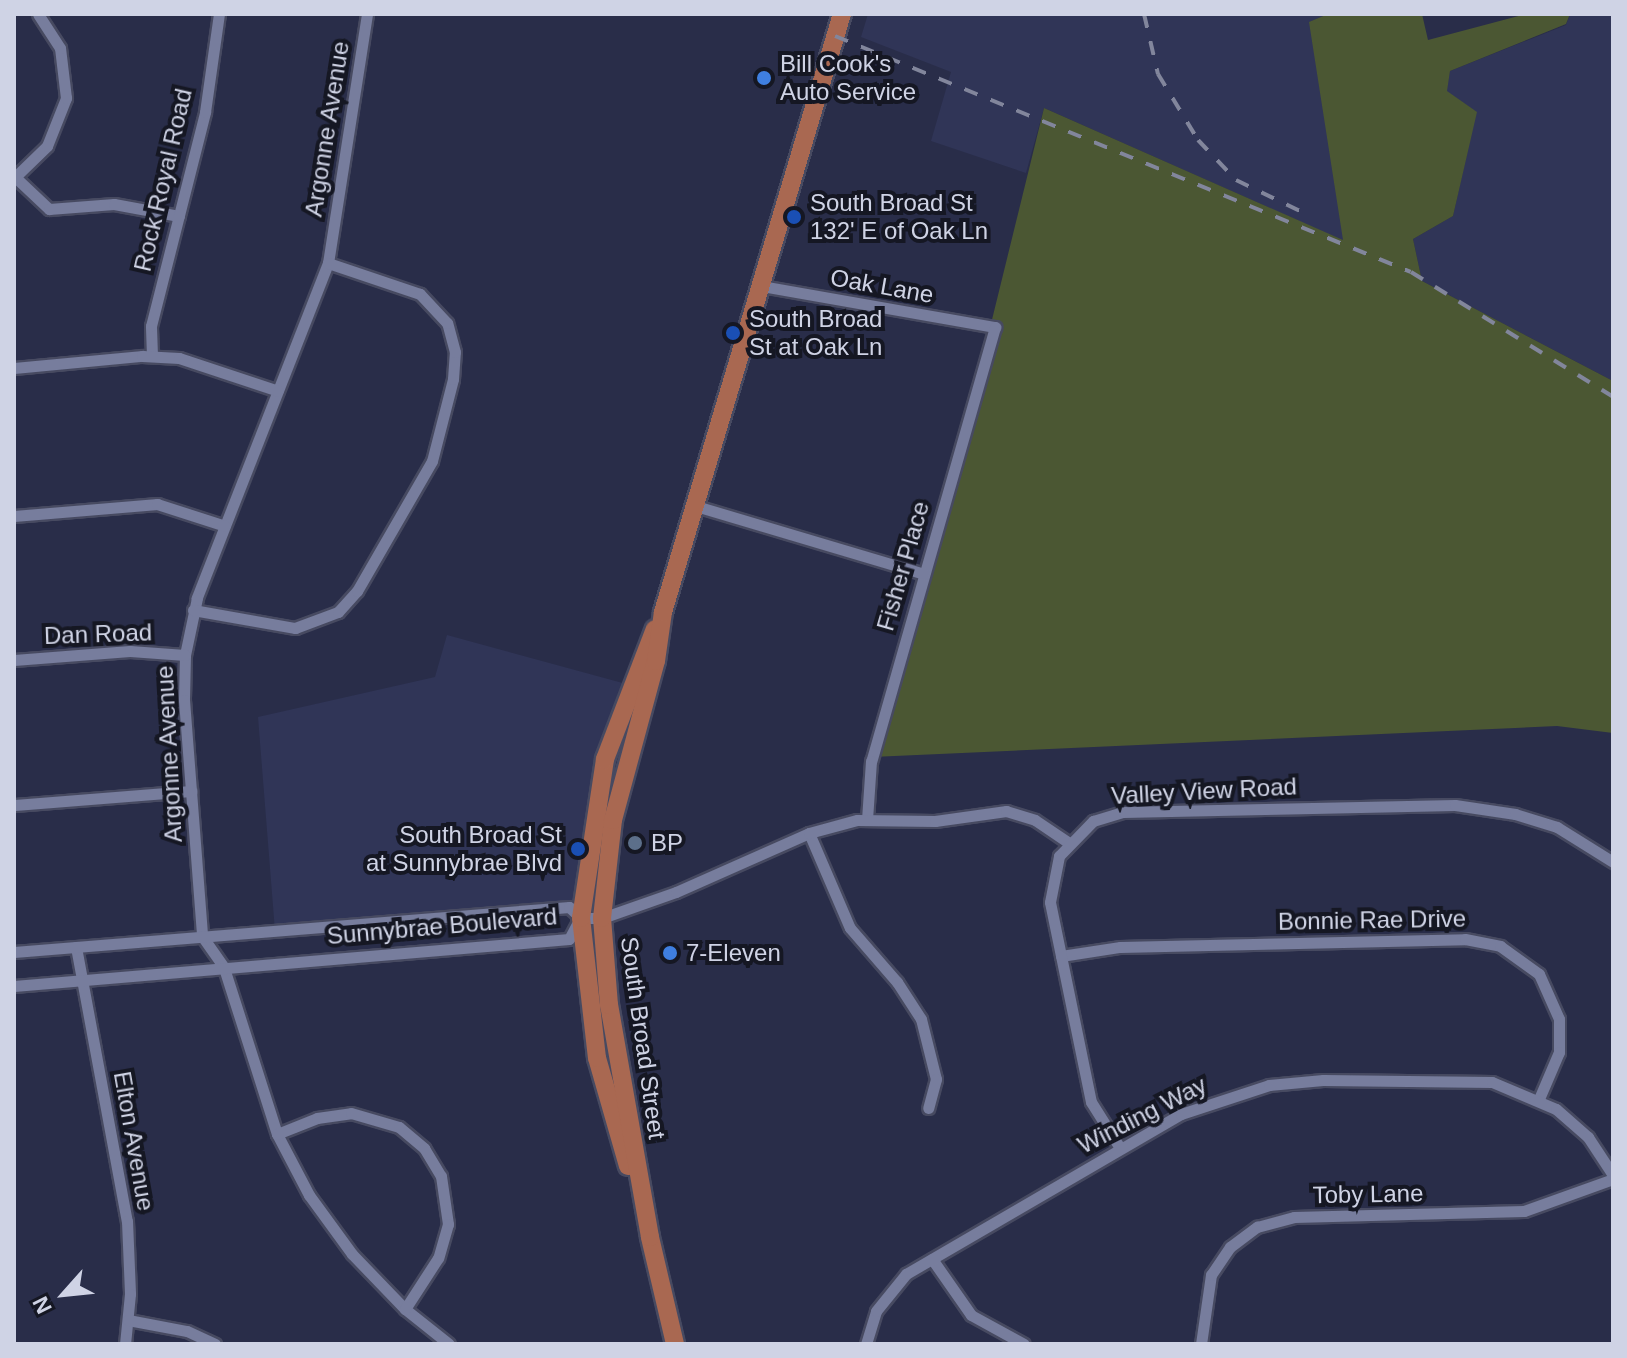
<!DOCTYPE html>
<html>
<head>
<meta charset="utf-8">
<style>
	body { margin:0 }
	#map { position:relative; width:1627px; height:1358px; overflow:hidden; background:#292d49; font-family:Arial,sans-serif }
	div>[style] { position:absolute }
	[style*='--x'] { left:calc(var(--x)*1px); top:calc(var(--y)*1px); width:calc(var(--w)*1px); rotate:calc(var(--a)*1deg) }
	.built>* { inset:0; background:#303557 }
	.green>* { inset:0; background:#4b5733 }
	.roads { filter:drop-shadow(2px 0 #474a61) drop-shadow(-2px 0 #474a61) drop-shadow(0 2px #474a61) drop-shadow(0 -2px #474a61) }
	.street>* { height:11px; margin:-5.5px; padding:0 5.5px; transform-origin:5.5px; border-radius:5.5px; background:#777d9d }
	.primary>* { height:18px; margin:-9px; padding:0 9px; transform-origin:9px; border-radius:9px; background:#a96851 }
	.rail>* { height:4px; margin-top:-2px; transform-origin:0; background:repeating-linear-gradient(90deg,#82869c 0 14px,transparent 0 28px) }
	.dots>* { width:22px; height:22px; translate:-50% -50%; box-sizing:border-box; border:4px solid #151723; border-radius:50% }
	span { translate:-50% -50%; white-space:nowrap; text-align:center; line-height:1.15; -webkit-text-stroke:8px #151723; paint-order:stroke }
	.poi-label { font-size:24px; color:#cfd3e5 }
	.left { translate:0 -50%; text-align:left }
	.right { translate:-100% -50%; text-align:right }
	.street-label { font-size:24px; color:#cfd3e5 }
	.frame { position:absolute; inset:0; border:16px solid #cfd3e5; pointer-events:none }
	.north { position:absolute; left:24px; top:1254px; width:80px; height:80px; -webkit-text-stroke:6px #151723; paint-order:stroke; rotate:243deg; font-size:22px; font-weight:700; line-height:32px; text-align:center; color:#cfd3e5 }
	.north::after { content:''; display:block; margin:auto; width:28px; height:36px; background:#cfd3e5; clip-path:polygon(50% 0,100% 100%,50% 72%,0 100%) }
</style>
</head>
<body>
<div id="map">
	<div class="built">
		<i style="clip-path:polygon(868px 14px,1328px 14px,1310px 22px,1344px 241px,1044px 108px,1026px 173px,931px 141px,951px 72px,861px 37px)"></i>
		<i style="clip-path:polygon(1570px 14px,1613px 14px,1613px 381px,1422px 281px,1413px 239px,1453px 216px,1476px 112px,1446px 91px,1450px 71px,1566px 25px)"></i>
		<i style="clip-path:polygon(447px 635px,630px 685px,581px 918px,569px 907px,275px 931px,258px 717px,435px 677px)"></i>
	</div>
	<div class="green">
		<i style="clip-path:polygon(1328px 14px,1422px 14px,1428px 40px,1526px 14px,1570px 14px,1566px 24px,1450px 71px,1447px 91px,1477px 112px,1453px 216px,1413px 239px,1422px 281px,1613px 381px,1613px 733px,1557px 726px,872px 757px,972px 401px,1044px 108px,1343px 240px,1309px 22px)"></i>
	</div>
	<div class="roads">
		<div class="street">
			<i style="--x:367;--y:14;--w:252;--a:98.9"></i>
			<i style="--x:328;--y:263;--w:360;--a:111.4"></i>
			<i style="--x:197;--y:598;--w:58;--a:101.9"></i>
			<i style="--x:185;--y:655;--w:45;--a:91.3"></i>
			<i style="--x:184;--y:700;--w:237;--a:85.6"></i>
			<i style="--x:202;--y:936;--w:39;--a:55"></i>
			<i style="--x:224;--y:968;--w:174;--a:72.3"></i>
			<i style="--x:277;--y:1134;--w:69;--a:62.3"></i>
			<i style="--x:309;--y:1195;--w:73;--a:53.9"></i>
			<i style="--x:352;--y:1254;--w:76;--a:46.1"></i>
			<i style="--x:405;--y:1309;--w:56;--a:38.5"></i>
			<i style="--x:15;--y:177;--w:47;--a:43.3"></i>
			<i style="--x:49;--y:209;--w:65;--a:-4.4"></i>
			<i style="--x:114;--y:204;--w:66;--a:10.5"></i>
			<i style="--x:14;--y:178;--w:46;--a:-44.1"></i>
			<i style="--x:47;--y:146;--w:52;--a:-68.4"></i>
			<i style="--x:66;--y:98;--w:50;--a:-96.8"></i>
			<i style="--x:60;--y:48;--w:40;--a:-122.9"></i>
			<i style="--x:762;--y:286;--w:237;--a:10"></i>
			<i style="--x:995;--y:327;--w:451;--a:105.9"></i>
			<i style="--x:871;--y:761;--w:58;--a:93.9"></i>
			<i style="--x:152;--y:356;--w:30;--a:-92"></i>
			<i style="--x:151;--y:326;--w:221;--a:-75.8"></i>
			<i style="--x:205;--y:112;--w:99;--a:-81.9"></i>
			<i style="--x:14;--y:368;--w:129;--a:-5.4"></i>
			<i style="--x:142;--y:356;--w:37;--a:3"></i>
			<i style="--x:179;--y:358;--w:104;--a:18.4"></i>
			<i style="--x:696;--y:506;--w:238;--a:16.6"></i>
			<i style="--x:14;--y:516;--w:144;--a:-4.8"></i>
			<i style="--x:157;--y:504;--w:71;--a:17.9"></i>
			<i style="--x:193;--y:610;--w:104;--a:10"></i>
			<i style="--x:295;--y:628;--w:46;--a:-20.4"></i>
			<i style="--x:338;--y:612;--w:28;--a:-48"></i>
			<i style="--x:357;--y:591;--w:150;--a:-60"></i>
			<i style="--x:432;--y:461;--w:85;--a:-75.6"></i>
			<i style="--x:453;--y:379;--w:27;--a:-86"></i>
			<i style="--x:455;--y:352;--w:30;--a:-105"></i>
			<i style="--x:447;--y:323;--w:40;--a:-133"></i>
			<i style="--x:420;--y:294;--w:97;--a:-161.4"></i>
			<i style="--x:14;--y:660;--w:116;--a:-4.4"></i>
			<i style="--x:130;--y:651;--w:55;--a:4.2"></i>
			<i style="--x:14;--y:805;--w:178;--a:-4.5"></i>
			<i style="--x:809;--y:833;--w:103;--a:66.7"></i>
			<i style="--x:850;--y:928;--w:72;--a:49"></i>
			<i style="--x:897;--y:982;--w:44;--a:57"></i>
			<i style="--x:921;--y:1019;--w:62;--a:76"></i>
			<i style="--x:936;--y:1079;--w:30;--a:105"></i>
			<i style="--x:581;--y:918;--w:21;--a:0"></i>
			<i style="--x:602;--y:918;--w:78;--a:-19.4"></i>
			<i style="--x:676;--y:892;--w:145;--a:-23.9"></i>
			<i style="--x:809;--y:833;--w:50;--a:-15.2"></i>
			<i style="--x:857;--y:820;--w:78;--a:0.7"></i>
			<i style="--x:935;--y:821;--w:72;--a:-8"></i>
			<i style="--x:1006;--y:811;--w:30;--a:17"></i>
			<i style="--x:1035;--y:820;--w:40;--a:34"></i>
			<i style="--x:76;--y:947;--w:279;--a:79.5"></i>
			<i style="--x:127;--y:1221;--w:73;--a:87.6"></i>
			<i style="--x:130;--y:1294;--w:50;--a:95.7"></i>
			<i style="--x:14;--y:952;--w:557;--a:-4.64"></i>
			<i style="--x:569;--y:907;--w:16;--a:43"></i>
			<i style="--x:1061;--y:956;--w:60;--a:-8.7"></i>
			<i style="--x:1120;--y:947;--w:345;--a:-1.3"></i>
			<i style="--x:1465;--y:939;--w:36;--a:11"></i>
			<i style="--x:1500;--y:946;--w:48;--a:35.7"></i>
			<i style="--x:1539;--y:974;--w:49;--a:66"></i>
			<i style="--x:1559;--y:1019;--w:33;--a:90"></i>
			<i style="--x:1559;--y:1052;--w:51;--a:113.1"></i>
			<i style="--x:14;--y:986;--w:557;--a:-4.84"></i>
			<i style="--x:569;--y:939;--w:24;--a:-62"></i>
			<i style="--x:277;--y:1134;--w:43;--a:-21.8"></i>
			<i style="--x:317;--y:1118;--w:34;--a:-8"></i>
			<i style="--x:351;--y:1113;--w:50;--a:16.3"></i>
			<i style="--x:399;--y:1127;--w:33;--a:40"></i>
			<i style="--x:424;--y:1148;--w:33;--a:59"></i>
			<i style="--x:441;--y:1176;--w:49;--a:81.7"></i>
			<i style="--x:448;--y:1224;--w:35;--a:106"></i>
			<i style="--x:438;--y:1258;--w:61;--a:122.9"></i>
			<i style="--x:1120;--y:1148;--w:54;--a:-122.2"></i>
			<i style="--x:1091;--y:1102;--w:204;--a:-101.6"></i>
			<i style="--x:1050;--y:902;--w:47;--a:-78.9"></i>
			<i style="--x:1059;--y:856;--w:49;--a:-45.8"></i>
			<i style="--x:1093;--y:821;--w:31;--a:-17"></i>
			<i style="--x:1123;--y:812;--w:332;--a:-1.2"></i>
			<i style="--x:1455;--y:805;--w:61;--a:8.5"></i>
			<i style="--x:1515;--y:814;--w:44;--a:17.2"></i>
			<i style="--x:1557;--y:827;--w:66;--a:32"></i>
			<i style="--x:932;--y:1259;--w:68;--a:55.1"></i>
			<i style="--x:971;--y:1315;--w:60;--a:28.7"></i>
			<i style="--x:128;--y:1320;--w:60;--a:10.6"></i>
			<i style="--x:187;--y:1331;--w:31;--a:25"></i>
			<i style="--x:866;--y:1344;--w:34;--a:-73"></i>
			<i style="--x:876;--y:1311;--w:48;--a:-51"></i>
			<i style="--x:906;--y:1274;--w:318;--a:-30.2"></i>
			<i style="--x:1181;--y:1114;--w:93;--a:-18.2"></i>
			<i style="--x:1269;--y:1085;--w:54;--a:-5.3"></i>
			<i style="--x:1323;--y:1080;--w:169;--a:0.7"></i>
			<i style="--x:1492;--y:1082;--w:69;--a:22.9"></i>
			<i style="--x:1556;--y:1109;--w:43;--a:41.2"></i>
			<i style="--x:1588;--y:1137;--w:45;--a:56.7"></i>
			<i style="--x:1201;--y:1344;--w:70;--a:-81.8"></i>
			<i style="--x:1211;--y:1275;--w:34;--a:-56"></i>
			<i style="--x:1230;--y:1247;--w:34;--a:-37"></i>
			<i style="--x:1257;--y:1227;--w:38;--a:-15"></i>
			<i style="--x:1294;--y:1217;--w:230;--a:-1.5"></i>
			<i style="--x:1524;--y:1211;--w:95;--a:-19.8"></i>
		</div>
		<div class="primary">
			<i style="--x:628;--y:1166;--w:112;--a:-106"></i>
			<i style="--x:597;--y:1058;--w:141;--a:-96.5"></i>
			<i style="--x:581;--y:918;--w:161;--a:-81.4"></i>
			<i style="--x:605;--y:759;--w:139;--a:-69"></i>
			<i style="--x:675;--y:1344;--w:110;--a:-103.2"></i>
			<i style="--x:650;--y:1237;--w:236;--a:-100"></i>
			<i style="--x:609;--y:1005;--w:87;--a:-94.6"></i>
			<i style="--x:602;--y:918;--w:99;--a:-83.6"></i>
			<i style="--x:613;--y:820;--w:165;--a:-74.9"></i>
			<i style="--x:656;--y:661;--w:49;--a:-81.9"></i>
			<i style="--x:663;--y:612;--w:624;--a:-73.34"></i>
		</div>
	</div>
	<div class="rail">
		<i style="--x:1144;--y:14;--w:62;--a:76.9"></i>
		<i style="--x:1158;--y:74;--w:77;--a:58.8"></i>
		<i style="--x:1198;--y:140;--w:55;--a:46.5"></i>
		<i style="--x:1236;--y:180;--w:82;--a:25.9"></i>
		<i style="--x:835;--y:36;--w:622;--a:22.28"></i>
		<i style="--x:1411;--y:272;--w:238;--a:31.7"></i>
	</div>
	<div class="dots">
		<i style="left:764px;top:78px;background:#3f7fe0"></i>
		<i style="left:794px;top:217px;background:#1a4fb4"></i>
		<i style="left:733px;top:333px;background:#1a4fb4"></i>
		<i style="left:635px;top:843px;background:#5c6f8a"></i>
		<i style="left:578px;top:849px;background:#1a4fb4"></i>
		<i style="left:670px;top:953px;background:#3f7fe0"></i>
	</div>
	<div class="poi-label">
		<span class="left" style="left:780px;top:78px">Bill Cook's<br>Auto Service</span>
		<span class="left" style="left:810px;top:217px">South Broad St<br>132' E of Oak Ln</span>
		<span class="left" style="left:749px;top:333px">South Broad<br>St at Oak Ln</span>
		<span class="right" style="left:562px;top:849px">South Broad St<br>at Sunnybrae Blvd</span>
		<span class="left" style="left:651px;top:843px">BP</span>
		<span class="left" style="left:686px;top:953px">7-Eleven</span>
	</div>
	<div class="street-label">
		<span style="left:327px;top:129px;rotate:-81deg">Argonne Avenue</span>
		<span style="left:163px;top:180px;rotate:-77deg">Rock Royal Road</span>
		<span style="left:882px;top:286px;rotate:10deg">Oak Lane</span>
		<span style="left:903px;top:566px;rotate:-74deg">Fisher Place</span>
		<span style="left:98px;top:634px;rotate:-2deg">Dan Road</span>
		<span style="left:169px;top:754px;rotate:-93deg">Argonne Avenue</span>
		<span style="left:1204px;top:791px;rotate:-3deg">Valley View Road</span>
		<span style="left:1372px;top:920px;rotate:-1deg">Bonnie Rae Drive</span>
		<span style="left:442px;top:926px;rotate:-5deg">Sunnybrae Boulevard</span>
		<span style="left:643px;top:1038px;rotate:82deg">South Broad Street</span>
		<span style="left:1142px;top:1115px;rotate:-27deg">Winding Way</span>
		<span style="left:134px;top:1141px;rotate:80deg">Elton Avenue</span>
		<span style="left:1368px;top:1194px;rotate:-1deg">Toby Lane</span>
	</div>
	<div class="frame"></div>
	<div class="north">N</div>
</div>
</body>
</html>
